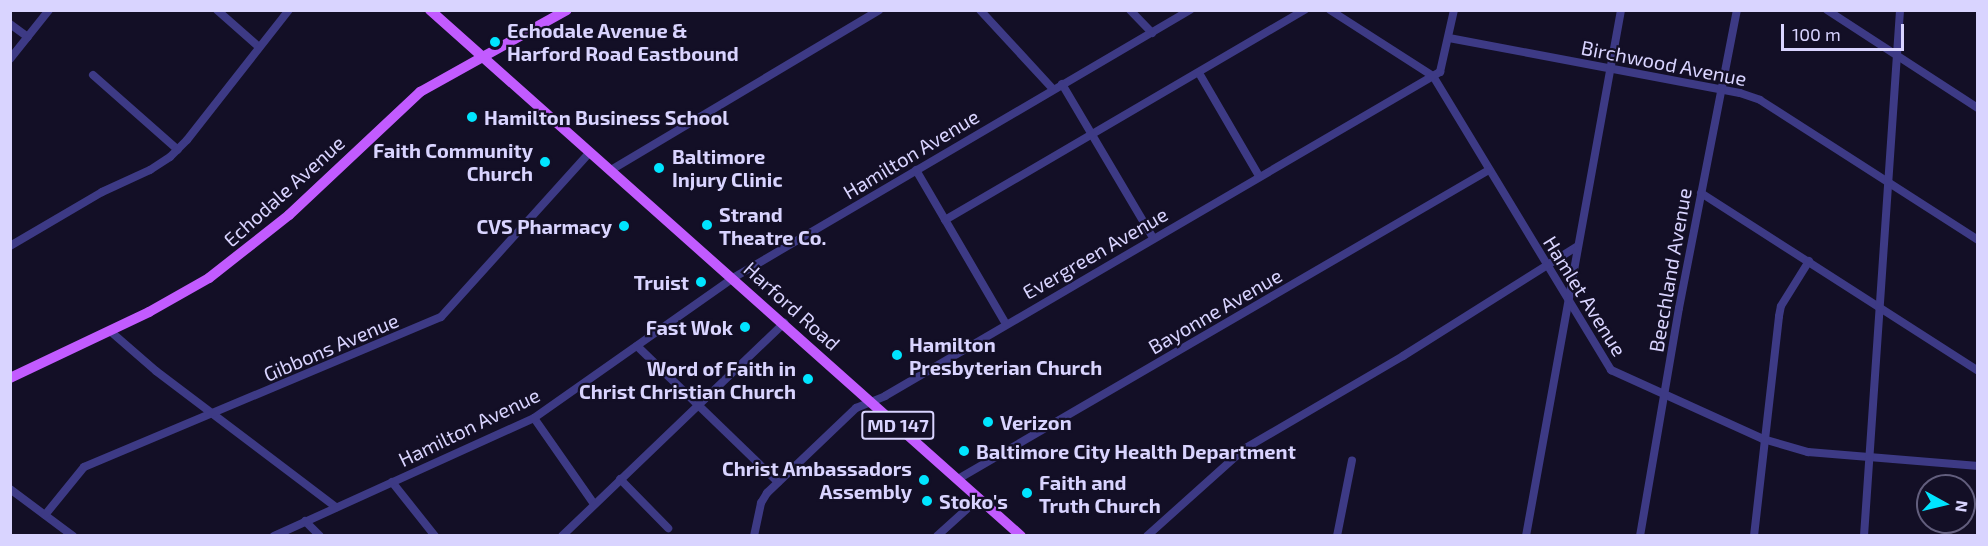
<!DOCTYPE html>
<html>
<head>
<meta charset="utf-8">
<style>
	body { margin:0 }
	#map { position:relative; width:1988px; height:546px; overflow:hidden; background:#130f26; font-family:"Exo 2",sans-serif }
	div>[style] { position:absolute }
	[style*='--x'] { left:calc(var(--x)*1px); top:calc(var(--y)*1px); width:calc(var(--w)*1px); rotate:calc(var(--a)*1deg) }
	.minor>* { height:8px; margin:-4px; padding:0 4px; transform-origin:4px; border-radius:4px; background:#3d3a85 }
	.major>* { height:10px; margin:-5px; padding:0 5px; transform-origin:5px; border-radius:5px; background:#c25bff }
	.dots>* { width:16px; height:16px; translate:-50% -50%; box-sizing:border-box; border:3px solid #130f26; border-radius:50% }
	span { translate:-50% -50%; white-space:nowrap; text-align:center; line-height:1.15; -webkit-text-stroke:4.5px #130f26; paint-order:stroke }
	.shield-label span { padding:2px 4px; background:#130f26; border:2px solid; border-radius:4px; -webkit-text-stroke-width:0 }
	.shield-label { font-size:18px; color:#d9d4ff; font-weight:700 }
	.poi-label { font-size:20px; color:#d9d4ff; font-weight:700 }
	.left { translate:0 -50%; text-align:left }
	.right { translate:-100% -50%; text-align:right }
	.street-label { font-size:20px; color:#d9d4ff }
	.frame { position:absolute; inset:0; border:12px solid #d9d4ff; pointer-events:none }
	.north { position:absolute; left:1916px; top:474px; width:60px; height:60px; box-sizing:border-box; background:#130f26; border:2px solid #625e7d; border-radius:50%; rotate:98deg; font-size:16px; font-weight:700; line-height:24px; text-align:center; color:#d9d4ff }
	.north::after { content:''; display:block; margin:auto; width:21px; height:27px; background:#00e5ff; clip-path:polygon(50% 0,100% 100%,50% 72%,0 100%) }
	.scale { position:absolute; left:1781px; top:24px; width:123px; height:27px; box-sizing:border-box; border:3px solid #d9d4ff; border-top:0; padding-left:8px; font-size:18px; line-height:21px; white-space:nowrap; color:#d9d4ff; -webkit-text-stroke:4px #130f26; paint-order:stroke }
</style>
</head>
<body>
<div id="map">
	<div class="minor">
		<i style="--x:217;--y:10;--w:56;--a:41.4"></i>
		<i style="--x:980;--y:10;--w:108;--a:47.3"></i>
		<i style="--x:1130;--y:10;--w:32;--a:46"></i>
		<i style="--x:1330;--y:10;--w:122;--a:32.7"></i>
		<i style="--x:1433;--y:76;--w:344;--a:58.8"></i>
		<i style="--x:1611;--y:370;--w:167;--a:24.4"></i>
		<i style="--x:1763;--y:439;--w:47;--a:16.1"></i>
		<i style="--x:1808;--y:452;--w:171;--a:4.7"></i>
		<i style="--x:1827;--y:10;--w:180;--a:33"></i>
		<i style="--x:10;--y:24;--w:22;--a:36"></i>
		<i style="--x:1449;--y:38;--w:296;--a:10.7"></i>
		<i style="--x:1740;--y:93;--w:21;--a:19"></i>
		<i style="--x:1760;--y:100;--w:259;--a:32.7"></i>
		<i style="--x:10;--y:59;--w:63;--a:-51.5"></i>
		<i style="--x:1199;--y:73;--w:119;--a:59.8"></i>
		<i style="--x:93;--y:75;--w:113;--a:41.4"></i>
		<i style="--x:1062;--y:84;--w:179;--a:59.4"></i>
		<i style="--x:611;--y:170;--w:312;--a:-30.8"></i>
		<i style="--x:916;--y:170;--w:178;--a:59.7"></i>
		<i style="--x:1701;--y:193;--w:329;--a:32.7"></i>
		<i style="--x:945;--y:220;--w:417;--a:-30.3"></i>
		<i style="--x:10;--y:246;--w:107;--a:-30.4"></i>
		<i style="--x:102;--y:192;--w:53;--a:-24.6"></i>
		<i style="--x:150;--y:170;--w:24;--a:-33"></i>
		<i style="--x:170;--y:157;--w:24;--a:-45"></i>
		<i style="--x:187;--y:140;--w:165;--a:-51.9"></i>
		<i style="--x:110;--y:331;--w:61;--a:41"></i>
		<i style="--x:156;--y:371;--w:226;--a:37.1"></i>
		<i style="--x:637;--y:346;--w:196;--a:44"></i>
		<i style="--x:534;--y:418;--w:105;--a:55.1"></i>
		<i style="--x:620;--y:479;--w:69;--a:45.6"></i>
		<i style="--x:958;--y:479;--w:614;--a:-30.2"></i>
		<i style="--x:392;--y:482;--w:69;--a:51.5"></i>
		<i style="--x:10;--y:489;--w:79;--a:36.7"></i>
		<i style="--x:45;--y:515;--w:62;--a:-50.9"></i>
		<i style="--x:84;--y:467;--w:387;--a:-22.8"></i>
		<i style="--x:441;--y:317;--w:222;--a:-47.9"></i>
		<i style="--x:305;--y:521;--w:21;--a:45"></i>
		<i style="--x:274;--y:536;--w:286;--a:-24.4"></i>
		<i style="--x:534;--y:418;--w:243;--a:-35.1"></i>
		<i style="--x:733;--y:278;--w:530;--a:-30.39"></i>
		<i style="--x:562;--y:536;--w:308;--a:-43.8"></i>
		<i style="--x:754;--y:536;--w:34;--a:-78"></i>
		<i style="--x:761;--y:503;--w:12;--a:-59"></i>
		<i style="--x:767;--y:493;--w:123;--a:-43.7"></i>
		<i style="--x:856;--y:408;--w:31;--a:-22"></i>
		<i style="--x:885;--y:396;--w:643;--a:-30.28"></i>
		<i style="--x:1440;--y:72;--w:64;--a:-77.3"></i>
		<i style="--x:937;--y:536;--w:57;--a:-42.1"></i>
		<i style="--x:1147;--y:536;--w:130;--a:-41.9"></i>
		<i style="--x:1244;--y:449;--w:184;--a:-30.3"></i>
		<i style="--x:1403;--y:356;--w:204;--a:-32.2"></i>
		<i style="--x:1337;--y:536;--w:77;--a:-78.8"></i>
		<i style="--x:1526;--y:536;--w:535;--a:-79.76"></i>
		<i style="--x:1640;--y:536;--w:231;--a:-80.3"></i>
		<i style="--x:1679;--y:308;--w:304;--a:-79"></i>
		<i style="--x:1754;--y:536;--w:221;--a:-83.5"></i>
		<i style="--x:1779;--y:316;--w:10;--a:-79"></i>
		<i style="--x:1781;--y:306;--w:53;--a:-58.1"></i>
		<i style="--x:1864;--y:536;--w:527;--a:-86.08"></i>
	</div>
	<div class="major">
		<i style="--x:430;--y:10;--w:791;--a:41.67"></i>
		<i style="--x:10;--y:378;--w:154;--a:-25.4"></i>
		<i style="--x:149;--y:312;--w:69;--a:-29.5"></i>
		<i style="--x:209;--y:278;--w:102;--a:-38.2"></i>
		<i style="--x:289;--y:215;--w:180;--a:-43.2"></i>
		<i style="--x:420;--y:92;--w:168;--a:-29.2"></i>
	</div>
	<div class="dots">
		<i style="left:495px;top:42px;background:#00e5ff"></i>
		<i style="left:472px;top:117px;background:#00e5ff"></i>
		<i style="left:545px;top:162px;background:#00e5ff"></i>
		<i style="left:659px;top:168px;background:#00e5ff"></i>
		<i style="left:707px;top:225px;background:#00e5ff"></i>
		<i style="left:624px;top:226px;background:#00e5ff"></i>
		<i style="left:701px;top:282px;background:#00e5ff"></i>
		<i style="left:745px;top:327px;background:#00e5ff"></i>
		<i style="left:897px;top:355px;background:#00e5ff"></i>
		<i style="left:808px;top:379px;background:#00e5ff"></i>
		<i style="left:988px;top:422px;background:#00e5ff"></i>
		<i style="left:964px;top:451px;background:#00e5ff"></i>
		<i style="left:924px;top:480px;background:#00e5ff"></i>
		<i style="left:1027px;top:493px;background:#00e5ff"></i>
		<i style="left:927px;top:501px;background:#00e5ff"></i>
	</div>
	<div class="shield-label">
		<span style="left:898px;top:425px">MD 147</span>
	</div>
	<div class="poi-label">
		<span class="left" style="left:507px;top:42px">Echodale Avenue &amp;<br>Harford Road Eastbound</span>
		<span class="left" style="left:484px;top:117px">Hamilton Business School</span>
		<span class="right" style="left:533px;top:162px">Faith Community<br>Church</span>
		<span class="left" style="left:672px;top:168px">Baltimore<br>Injury Clinic</span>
		<span class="left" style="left:719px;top:226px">Strand<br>Theatre Co.</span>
		<span class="right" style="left:612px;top:226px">CVS Pharmacy</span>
		<span class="right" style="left:689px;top:282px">Truist</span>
		<span class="right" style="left:733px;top:327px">Fast Wok</span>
		<span class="left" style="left:909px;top:356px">Hamilton<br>Presbyterian Church</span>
		<span class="right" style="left:796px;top:380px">Word of Faith in<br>Christ Christian Church</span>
		<span class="left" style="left:1000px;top:422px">Verizon</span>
		<span class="left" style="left:976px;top:451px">Baltimore City Health Department</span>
		<span class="right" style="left:912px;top:480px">Christ Ambassadors<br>Assembly</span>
		<span class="left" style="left:1039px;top:494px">Faith and<br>Truth Church</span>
		<span class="left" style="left:939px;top:501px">Stoko's</span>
	</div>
	<div class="street-label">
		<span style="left:1664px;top:63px;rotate:11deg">Birchwood Avenue</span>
		<span style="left:911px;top:154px;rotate:-31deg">Hamilton Avenue</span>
		<span style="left:284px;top:191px;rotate:-42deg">Echodale Avenue</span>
		<span style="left:1095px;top:253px;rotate:-30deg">Evergreen Avenue</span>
		<span style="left:1670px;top:270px;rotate:-80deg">Beechland Avenue</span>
		<span style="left:1585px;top:296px;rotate:58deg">Hamlet Avenue</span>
		<span style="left:792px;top:306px;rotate:42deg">Harford Road</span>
		<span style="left:1215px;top:311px;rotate:-30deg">Bayonne Avenue</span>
		<span style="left:331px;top:347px;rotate:-23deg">Gibbons Avenue</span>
		<span style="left:469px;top:427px;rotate:-26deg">Hamilton Avenue</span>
	</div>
	<div class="frame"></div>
	<div class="north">N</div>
	<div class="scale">100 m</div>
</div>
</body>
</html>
